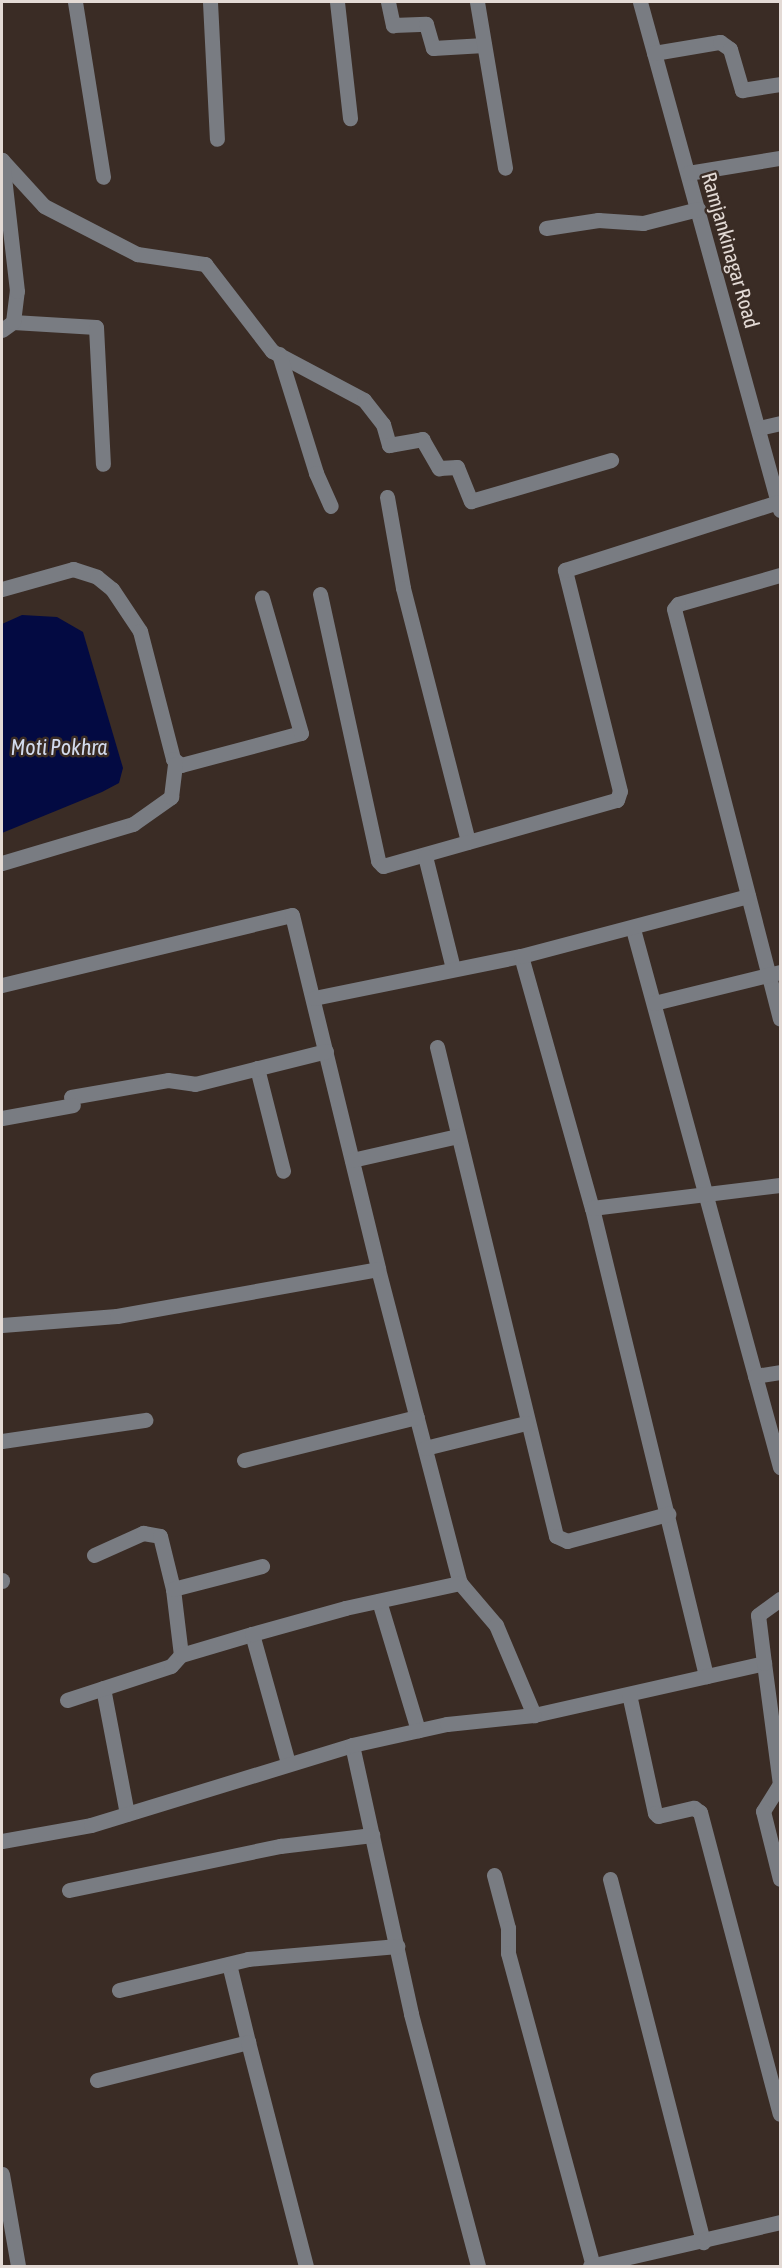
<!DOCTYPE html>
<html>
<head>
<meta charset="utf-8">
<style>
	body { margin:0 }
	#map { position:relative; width:782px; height:2268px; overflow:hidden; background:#3a2c25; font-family:"Asap Condensed",sans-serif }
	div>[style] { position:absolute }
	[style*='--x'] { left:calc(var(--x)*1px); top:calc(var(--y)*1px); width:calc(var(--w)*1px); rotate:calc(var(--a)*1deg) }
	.water>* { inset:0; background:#030a42 }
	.minor>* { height:15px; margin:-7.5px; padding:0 7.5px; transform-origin:7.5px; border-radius:7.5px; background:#797c82 }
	span { translate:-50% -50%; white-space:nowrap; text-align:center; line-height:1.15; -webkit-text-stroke:5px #3a2c25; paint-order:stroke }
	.street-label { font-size:21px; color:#e3dad5 }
	.water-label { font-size:22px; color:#d3dbed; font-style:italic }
	.frame { position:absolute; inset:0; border:3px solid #e3dad5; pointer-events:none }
</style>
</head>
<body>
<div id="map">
	<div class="water">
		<i style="clip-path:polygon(22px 615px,57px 617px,83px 632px,123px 768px,119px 783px,102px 792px,2px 833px,2px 624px)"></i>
	</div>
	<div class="minor">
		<i style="--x:75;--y:2;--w:177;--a:80.9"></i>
		<i style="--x:210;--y:2;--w:137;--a:87.1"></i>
		<i style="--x:337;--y:2;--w:117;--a:83.6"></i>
		<i style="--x:388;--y:2;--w:24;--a:78"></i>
		<i style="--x:393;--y:25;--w:33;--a:-2"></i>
		<i style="--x:426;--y:24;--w:25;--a:74"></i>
		<i style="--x:433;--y:48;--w:51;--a:-3.4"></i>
		<i style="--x:477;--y:2;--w:168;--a:80.4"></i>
		<i style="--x:640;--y:2;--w:527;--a:74.59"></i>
		<i style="--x:654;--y:53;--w:67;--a:-9.5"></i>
		<i style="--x:720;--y:42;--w:12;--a:35"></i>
		<i style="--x:730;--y:49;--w:43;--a:73.7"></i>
		<i style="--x:742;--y:90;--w:38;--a:-9"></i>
		<i style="--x:2;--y:160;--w:62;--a:47.6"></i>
		<i style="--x:44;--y:206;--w:105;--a:27.3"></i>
		<i style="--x:137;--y:254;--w:69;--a:8.4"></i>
		<i style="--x:205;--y:264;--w:110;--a:52.4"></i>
		<i style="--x:272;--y:351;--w:104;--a:28"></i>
		<i style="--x:364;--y:400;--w:31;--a:52"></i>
		<i style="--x:383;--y:424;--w:22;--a:74"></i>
		<i style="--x:389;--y:445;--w:34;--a:-10"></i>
		<i style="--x:422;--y:439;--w:34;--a:60"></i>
		<i style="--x:439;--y:468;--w:18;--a:-3"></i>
		<i style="--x:457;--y:467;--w:37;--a:68"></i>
		<i style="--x:471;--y:501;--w:146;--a:-16.3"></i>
		<i style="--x:688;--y:173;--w:93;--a:-9.3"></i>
		<i style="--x:546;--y:228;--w:53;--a:-8.7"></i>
		<i style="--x:598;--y:220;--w:45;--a:3.8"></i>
		<i style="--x:643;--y:223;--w:57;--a:-14.3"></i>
		<i style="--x:13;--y:322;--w:83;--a:3.4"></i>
		<i style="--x:96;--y:327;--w:137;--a:87.1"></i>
		<i style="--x:2;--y:330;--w:14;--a:-36"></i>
		<i style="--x:13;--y:322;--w:31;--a:-83"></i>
		<i style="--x:17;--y:291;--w:132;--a:-96.5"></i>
		<i style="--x:279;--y:354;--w:125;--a:72.7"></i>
		<i style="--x:316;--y:473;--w:36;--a:66"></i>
		<i style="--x:759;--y:428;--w:22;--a:-13"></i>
		<i style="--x:387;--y:497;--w:92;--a:80"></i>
		<i style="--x:403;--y:588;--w:262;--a:75.6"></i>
		<i style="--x:780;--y:575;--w:106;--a:164.1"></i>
		<i style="--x:678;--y:604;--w:6;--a:129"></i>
		<i style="--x:674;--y:609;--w:423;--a:75.5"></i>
		<i style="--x:2;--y:589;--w:74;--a:-15.7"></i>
		<i style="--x:73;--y:569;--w:25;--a:18"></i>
		<i style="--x:97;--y:577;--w:19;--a:39"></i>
		<i style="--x:112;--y:589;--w:50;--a:56.3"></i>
		<i style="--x:140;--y:631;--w:132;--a:75.5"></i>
		<i style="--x:173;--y:759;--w:10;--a:37"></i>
		<i style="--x:181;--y:765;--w:124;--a:-14.9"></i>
		<i style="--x:301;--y:733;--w:141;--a:-106.1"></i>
		<i style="--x:320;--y:594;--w:273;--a:77.7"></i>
		<i style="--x:378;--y:861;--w:7;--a:45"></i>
		<i style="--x:383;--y:866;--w:243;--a:-15.8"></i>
		<i style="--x:617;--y:800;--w:9;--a:-72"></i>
		<i style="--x:620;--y:791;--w:228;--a:-104"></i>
		<i style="--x:565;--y:570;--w:224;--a:-17.7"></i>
		<i style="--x:425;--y:856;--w:115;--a:76"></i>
		<i style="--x:2;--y:863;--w:137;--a:-16.6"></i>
		<i style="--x:133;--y:824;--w:47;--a:-35.4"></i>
		<i style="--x:171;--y:797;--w:33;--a:-83"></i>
		<i style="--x:633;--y:929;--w:558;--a:74.72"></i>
		<i style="--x:521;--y:956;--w:262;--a:74.3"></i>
		<i style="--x:592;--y:1208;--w:482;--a:76.3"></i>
		<i style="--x:2;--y:985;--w:298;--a:-13.6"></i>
		<i style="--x:292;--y:915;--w:364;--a:76.3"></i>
		<i style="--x:378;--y:1269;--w:325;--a:75.4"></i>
		<i style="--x:460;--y:1583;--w:55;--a:49.4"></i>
		<i style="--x:496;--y:1625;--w:98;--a:67.1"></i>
		<i style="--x:534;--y:1715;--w:236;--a:-12.7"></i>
		<i style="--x:764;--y:1663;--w:122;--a:82.5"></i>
		<i style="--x:780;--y:1784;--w:32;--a:122"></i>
		<i style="--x:763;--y:1811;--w:70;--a:76"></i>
		<i style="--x:314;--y:998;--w:211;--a:-11.5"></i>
		<i style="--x:521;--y:956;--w:235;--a:-14.8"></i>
		<i style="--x:654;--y:1003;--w:130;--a:-13.8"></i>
		<i style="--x:437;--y:1047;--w:503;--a:76.32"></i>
		<i style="--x:556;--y:1536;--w:12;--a:24"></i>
		<i style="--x:567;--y:1541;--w:105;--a:-15"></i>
		<i style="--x:257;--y:1068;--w:106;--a:75.8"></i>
		<i style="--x:71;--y:1097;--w:98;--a:-9.9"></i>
		<i style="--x:168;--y:1080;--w:27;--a:8"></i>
		<i style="--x:195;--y:1084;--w:135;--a:-14.1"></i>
		<i style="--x:2;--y:1118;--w:72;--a:-10.4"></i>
		<i style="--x:352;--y:1160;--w:109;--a:-12.8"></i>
		<i style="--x:592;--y:1208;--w:189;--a:-7"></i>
		<i style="--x:2;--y:1325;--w:115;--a:-4.5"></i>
		<i style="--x:117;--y:1316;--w:265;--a:-10.2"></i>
		<i style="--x:755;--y:1376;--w:25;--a:-9"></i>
		<i style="--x:2;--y:1441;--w:145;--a:-8.4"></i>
		<i style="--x:425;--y:1448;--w:104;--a:-13.9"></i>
		<i style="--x:244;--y:1460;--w:178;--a:-14"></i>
		<i style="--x:94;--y:1555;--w:54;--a:-24.2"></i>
		<i style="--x:143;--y:1533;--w:17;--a:10"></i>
		<i style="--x:160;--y:1536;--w:55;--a:76.2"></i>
		<i style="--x:173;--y:1589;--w:66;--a:83.1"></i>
		<i style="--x:2;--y:1580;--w:1;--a:90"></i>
		<i style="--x:173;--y:1589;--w:92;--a:-14.5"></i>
		<i style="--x:379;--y:1601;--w:135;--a:73.2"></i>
		<i style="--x:252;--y:1634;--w:134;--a:74.4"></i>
		<i style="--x:764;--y:1663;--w:48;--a:-97.1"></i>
		<i style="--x:758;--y:1615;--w:27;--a:-36"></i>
		<i style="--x:103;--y:1688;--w:128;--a:79.2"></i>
		<i style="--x:629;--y:1694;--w:122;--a:77.7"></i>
		<i style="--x:655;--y:1813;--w:4;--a:45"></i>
		<i style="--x:658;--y:1816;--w:37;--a:-13"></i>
		<i style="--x:694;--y:1808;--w:7;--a:34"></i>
		<i style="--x:700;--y:1812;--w:312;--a:75.2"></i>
		<i style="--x:67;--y:1700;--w:109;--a:-18.1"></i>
		<i style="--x:171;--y:1666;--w:15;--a:-48"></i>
		<i style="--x:181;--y:1655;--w:74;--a:-16.5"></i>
		<i style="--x:252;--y:1634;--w:97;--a:-15.6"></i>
		<i style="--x:345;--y:1608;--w:118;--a:-12.3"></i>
		<i style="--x:352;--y:1745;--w:275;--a:77.6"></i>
		<i style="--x:411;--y:2014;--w:261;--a:75.1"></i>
		<i style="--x:2;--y:1841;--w:90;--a:-10.2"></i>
		<i style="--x:91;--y:1825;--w:273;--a:-17"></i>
		<i style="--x:352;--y:1745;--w:97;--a:-12.5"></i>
		<i style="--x:447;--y:1724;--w:87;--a:-5.9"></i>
		<i style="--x:494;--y:1875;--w:55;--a:75.2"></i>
		<i style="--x:508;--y:1928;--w:25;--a:90"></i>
		<i style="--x:508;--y:1953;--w:324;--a:74.8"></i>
		<i style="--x:610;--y:1879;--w:375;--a:75.6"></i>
		<i style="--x:69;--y:1890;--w:216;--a:-11.8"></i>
		<i style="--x:280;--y:1846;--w:93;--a:-6.8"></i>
		<i style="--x:229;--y:1964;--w:80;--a:76.3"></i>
		<i style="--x:119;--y:1990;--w:133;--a:-13.5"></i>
		<i style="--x:248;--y:1959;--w:150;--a:-5"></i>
		<i style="--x:97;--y:2080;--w:156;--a:-14.1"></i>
		<i style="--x:248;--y:2042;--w:231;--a:75.5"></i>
		<i style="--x:2;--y:2174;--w:93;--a:80.1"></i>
		<i style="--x:590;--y:2266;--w:195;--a:-13"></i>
	</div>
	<div class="street-label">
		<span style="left:731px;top:250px;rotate:74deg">Ramjankinagar Road</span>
	</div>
	<div class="water-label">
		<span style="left:59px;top:748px">Moti Pokhra</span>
	</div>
	<div class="frame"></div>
</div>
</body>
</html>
